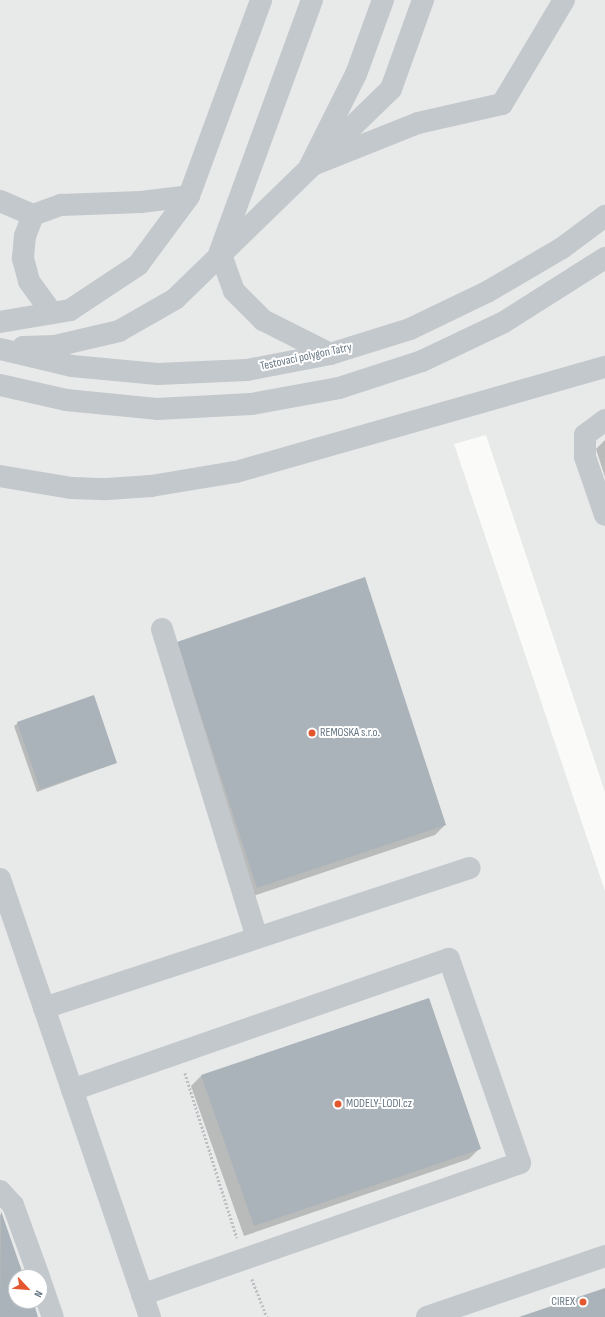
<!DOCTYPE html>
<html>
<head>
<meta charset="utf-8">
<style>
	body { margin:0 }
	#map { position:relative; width:605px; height:1317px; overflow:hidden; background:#fafaf8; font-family:"Sofia Sans Condensed",sans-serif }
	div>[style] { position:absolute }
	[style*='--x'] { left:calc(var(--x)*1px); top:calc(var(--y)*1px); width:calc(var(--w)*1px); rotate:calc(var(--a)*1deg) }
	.built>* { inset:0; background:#e8e9e9 }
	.shadow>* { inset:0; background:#0003 }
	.building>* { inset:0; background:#aab3b9 }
	.path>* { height:2.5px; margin-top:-1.25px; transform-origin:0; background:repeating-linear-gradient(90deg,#bbbfc2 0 2px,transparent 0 4px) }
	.minor>* { height:22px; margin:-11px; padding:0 11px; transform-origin:11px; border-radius:11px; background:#c3c8cc }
	.dots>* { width:11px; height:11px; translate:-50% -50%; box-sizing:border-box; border:2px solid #fff; border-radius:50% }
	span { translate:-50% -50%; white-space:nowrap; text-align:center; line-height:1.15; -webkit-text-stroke:4px #fff; paint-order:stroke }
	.street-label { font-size:12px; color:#657683 }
	.poi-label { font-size:12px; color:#657683 }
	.left { translate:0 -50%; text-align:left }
	.right { translate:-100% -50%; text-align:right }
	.north { position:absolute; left:8px; top:1269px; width:40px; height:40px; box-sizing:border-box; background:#fff; border:1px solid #c1c8cd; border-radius:50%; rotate:116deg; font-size:11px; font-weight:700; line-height:16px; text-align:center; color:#657683 }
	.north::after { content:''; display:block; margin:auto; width:14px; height:18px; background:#e4572e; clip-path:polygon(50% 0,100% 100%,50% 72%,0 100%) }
</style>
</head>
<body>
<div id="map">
	<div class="built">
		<i style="clip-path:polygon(evenodd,0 0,605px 0,605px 792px,486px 435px,454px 444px,605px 891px,605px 1317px,0 1317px,0 0,16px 1277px,40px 1277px,40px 1301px,16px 1301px,16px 1277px)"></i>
	</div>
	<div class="shadow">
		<i style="clip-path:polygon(605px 440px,605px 477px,596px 449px)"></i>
		<i style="clip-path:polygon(167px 653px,445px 825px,435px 835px,247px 898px)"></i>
		<i style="clip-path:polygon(18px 723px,116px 763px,37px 792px,14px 726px)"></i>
		<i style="clip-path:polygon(429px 999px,480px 1148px,469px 1159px,244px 1236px,191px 1086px,201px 1076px)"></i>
		<i style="clip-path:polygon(0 1213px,23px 1277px,16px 1277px,16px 1301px,32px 1301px,37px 1317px,0 1317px)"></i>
	</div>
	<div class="building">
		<i style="clip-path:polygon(365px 577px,446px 825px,257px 888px,177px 642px)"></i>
		<i style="clip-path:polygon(94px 695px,117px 763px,40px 789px,17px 722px)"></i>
		<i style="clip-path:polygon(429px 998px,481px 1149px,254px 1226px,201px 1075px)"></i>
		<i style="clip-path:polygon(1px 1211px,24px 1277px,16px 1277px,16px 1301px,33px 1301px,38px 1317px,0 1317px)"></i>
		<i style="clip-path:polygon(605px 1288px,605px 1317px,519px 1317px)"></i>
	</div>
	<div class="path">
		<i style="--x:185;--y:1073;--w:173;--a:72.5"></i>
		<i style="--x:252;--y:1279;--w:41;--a:68.5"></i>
	</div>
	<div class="minor">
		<i style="--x:312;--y:0;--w:268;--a:110.1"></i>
		<i style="--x:220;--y:252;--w:41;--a:70.3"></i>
		<i style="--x:234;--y:291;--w:41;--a:45"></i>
		<i style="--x:263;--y:320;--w:75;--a:26.9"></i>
		<i style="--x:383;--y:0;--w:79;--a:110"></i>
		<i style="--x:356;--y:74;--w:103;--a:116.6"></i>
		<i style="--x:310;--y:166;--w:116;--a:-21.7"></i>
		<i style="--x:418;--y:123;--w:86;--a:-12.7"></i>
		<i style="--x:502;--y:104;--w:121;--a:-59.2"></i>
		<i style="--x:0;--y:201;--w:36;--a:23"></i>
		<i style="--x:52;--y:313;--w:39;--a:-126"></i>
		<i style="--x:29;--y:281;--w:24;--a:-105"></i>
		<i style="--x:23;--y:258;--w:22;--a:-85"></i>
		<i style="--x:25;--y:236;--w:22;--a:-69"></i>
		<i style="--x:33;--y:215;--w:30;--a:-20"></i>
		<i style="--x:61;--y:205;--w:80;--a:-2.1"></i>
		<i style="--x:141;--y:202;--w:48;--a:-7.1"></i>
		<i style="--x:0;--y:322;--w:71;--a:-9.7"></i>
		<i style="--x:70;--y:310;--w:82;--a:-33.5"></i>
		<i style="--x:138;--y:265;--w:86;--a:-53.5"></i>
		<i style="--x:189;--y:196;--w:209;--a:-69.8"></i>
		<i style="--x:23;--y:347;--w:32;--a:-2"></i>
		<i style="--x:55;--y:346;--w:66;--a:-13.2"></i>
		<i style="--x:119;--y:331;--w:64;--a:-29.7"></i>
		<i style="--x:175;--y:299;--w:301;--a:-44.2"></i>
		<i style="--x:391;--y:89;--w:95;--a:-70.2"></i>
		<i style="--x:0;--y:349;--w:74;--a:13.3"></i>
		<i style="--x:72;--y:366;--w:86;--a:5.3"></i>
		<i style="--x:158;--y:374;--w:89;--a:-2.6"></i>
		<i style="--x:247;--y:370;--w:85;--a:-10.9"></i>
		<i style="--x:330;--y:354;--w:84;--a:-17.4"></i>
		<i style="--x:410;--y:329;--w:85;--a:-25.7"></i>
		<i style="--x:487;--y:292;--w:87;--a:-30.4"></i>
		<i style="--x:562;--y:248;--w:54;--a:-36.7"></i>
		<i style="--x:0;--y:385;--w:68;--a:12.8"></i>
		<i style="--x:66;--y:400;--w:91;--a:5.6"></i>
		<i style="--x:157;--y:409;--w:94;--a:-3"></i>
		<i style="--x:251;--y:404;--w:89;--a:-10.3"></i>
		<i style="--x:339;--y:388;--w:87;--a:-18"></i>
		<i style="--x:422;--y:361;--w:91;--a:-25.4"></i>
		<i style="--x:504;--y:322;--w:120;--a:-32.4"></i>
		<i style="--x:605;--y:420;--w:25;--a:143"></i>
		<i style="--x:585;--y:435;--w:22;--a:90"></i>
		<i style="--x:585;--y:457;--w:61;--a:71"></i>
		<i style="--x:0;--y:476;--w:73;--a:9.5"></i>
		<i style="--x:72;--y:488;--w:35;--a:2"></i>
		<i style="--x:107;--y:489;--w:44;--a:-3.9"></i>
		<i style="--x:151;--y:486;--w:86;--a:-9.4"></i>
		<i style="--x:236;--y:472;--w:384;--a:-15.9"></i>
		<i style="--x:162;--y:629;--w:323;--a:72.9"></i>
		<i style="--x:0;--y:879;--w:463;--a:71.1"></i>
		<i style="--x:44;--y:1008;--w:448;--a:-18.2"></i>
		<i style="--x:72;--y:1090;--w:399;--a:-19.2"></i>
		<i style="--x:449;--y:959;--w:216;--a:70.8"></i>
		<i style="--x:520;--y:1163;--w:400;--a:160.8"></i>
		<i style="--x:0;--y:1191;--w:19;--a:47"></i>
		<i style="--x:13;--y:1205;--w:77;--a:70.1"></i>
		<i style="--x:40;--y:1280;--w:39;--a:71"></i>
		<i style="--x:427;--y:1317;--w:188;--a:-18.9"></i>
	</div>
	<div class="dots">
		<i style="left:312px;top:733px;background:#e4572e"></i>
		<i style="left:338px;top:1104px;background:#e4572e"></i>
		<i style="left:583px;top:1302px;background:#e4572e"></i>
	</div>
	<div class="street-label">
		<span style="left:306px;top:357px;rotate:-12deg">Testovací polygon Tatry</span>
	</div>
	<div class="poi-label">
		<span class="left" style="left:320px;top:733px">REMOSKA s.r.o.</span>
		<span class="left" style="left:346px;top:1104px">MODELY-LODI.cz</span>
		<span class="right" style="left:575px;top:1302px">CIREX</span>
	</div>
	<div class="north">N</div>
</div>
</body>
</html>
